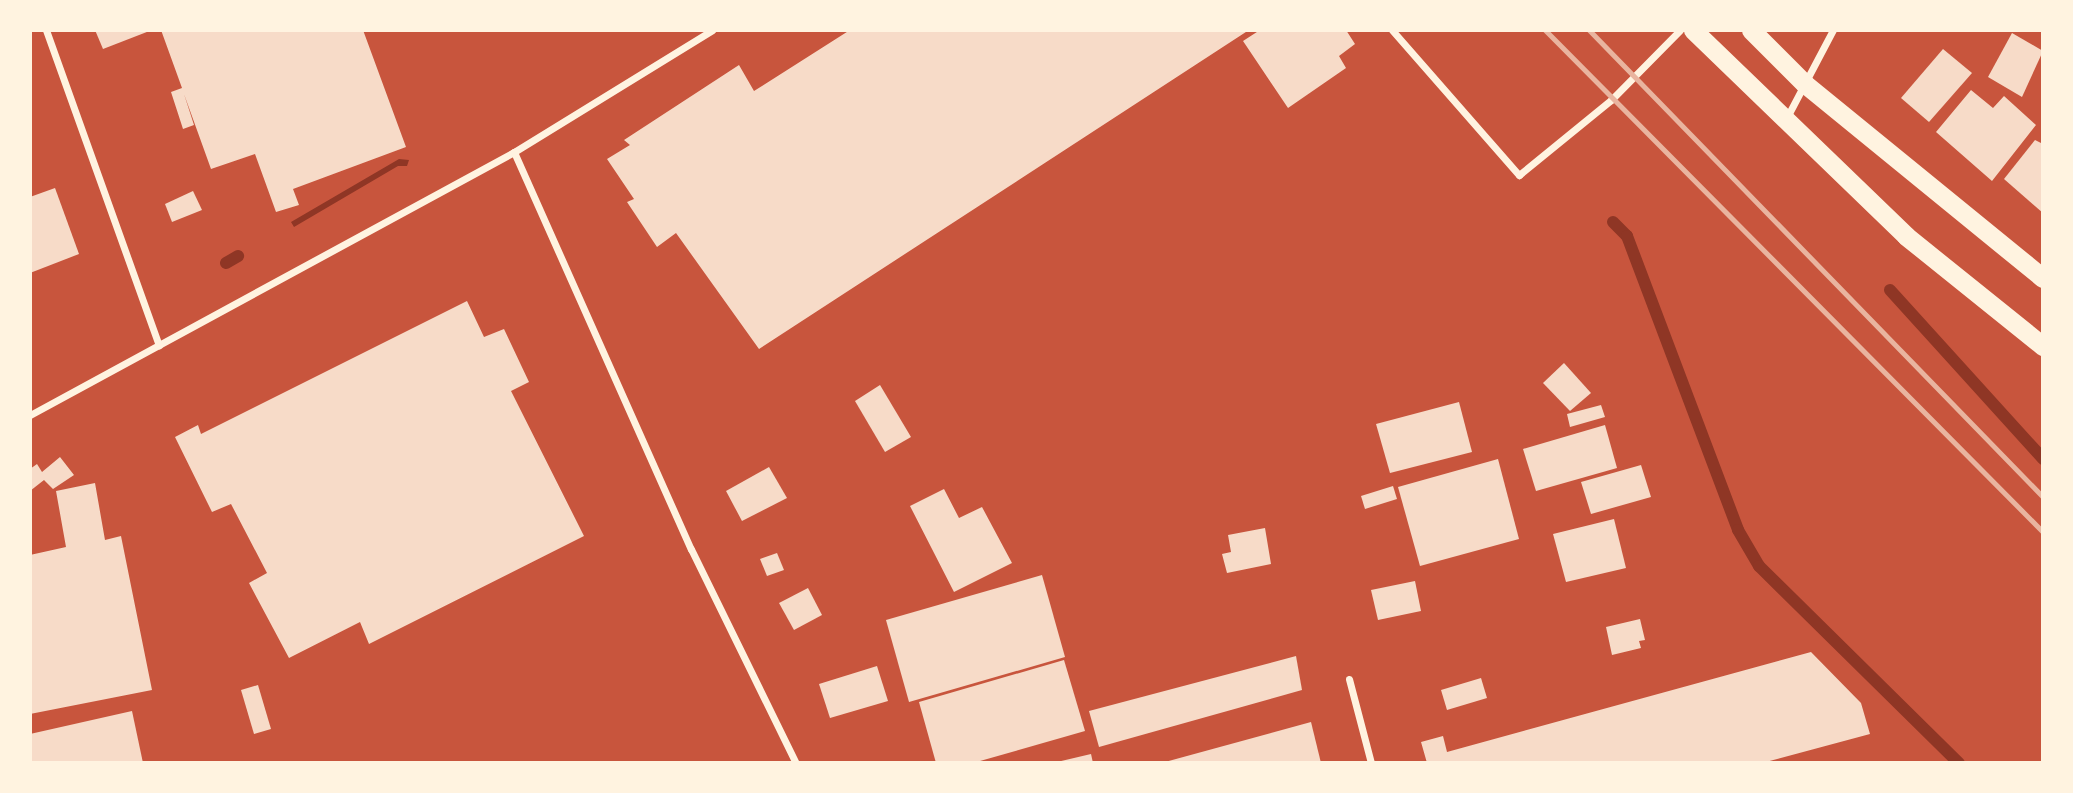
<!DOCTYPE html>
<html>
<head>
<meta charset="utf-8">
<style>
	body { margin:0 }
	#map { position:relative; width:2073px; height:793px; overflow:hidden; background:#c8553d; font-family:Raleway,sans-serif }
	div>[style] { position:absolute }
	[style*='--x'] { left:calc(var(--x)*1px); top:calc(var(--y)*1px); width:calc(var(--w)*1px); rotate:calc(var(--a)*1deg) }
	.water>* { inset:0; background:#8f3625 }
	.stream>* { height:12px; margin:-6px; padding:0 6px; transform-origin:6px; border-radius:6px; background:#8f3625 }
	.building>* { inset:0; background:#f7dbc8 }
	.minor>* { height:7px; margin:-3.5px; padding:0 3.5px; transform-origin:3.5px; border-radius:3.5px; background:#fff3e0 }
	.trunk>* { height:19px; margin:-9.5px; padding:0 9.5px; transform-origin:9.5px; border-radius:9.5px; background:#fff3e0 }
	.rail>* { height:5px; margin:-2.5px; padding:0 2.5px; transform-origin:2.5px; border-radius:2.5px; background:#e9b49f }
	span { translate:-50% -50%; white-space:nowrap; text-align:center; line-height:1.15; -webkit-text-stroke:5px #fff3e0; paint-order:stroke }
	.frame { position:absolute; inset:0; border:32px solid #fff3e0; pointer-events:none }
</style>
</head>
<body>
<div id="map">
	<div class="water">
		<i style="clip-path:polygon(399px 159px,409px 160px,407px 166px,398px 166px,294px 227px,291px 222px)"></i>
	</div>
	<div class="stream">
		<i style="--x:1613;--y:222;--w:20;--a:45"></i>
		<i style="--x:1627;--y:236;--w:314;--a:69.3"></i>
		<i style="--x:1738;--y:530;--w:42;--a:59.7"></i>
		<i style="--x:1759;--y:566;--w:281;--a:44.6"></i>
		<i style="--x:226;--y:263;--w:14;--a:-30"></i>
		<i style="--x:1890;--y:290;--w:228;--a:47.8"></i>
	</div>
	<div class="building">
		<i style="clip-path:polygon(95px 30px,152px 30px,103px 49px)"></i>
		<i style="clip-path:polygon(161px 30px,363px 30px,406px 147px,293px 189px,299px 205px,276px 212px,255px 154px,211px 169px,184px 94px,194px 125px,183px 129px,171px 92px,182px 88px)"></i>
		<i style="clip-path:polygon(850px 30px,1249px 30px,759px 349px,676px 233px,657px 247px,627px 202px,634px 199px,607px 159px,630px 145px,624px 140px,739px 65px,754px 91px)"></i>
		<i style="clip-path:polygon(1260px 30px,1346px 30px,1355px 44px,1339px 56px,1346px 68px,1288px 108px,1243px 41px)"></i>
		<i style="clip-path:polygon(2012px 33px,2043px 51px,2022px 97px,1988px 77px)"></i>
		<i style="clip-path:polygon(1943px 49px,1972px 73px,1929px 122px,1901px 98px)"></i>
		<i style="clip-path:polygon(1971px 90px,1993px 108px,2004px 96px,2036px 125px,1992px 181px,1936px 132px)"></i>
		<i style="clip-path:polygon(2035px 140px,2043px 144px,2043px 213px,2004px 179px)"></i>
		<i style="clip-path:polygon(55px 188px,79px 254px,30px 273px,30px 197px)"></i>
		<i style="clip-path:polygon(193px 191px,202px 210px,172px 222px,165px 204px)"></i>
		<i style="clip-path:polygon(467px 301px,484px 337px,504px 329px,529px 382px,511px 391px,584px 536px,369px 644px,360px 622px,289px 658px,249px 583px,267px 573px,231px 504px,212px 512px,175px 437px,198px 425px,201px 434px)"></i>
		<i style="clip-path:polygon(1564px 363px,1591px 393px,1570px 411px,1543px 383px)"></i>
		<i style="clip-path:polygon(880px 385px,911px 437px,885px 452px,855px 401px)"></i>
		<i style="clip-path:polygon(1459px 402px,1472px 452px,1390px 473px,1376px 424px)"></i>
		<i style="clip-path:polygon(1601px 405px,1605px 417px,1570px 427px,1567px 414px)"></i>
		<i style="clip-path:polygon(1605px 425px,1617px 468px,1536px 491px,1523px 449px)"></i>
		<i style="clip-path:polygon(60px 457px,74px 475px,53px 489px,44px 480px,30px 491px,30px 469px,37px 464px,42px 472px)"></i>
		<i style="clip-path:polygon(1498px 459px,1519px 539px,1420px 566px,1398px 487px)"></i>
		<i style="clip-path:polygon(1641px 465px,1651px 497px,1591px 514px,1581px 482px)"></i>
		<i style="clip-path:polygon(769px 467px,787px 498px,742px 521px,726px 491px)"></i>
		<i style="clip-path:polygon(95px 483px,105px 540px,121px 536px,152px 690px,30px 714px,30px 555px,66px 547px,56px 491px)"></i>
		<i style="clip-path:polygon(1393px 486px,1397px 499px,1365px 509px,1361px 496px)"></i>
		<i style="clip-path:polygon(944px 489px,959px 518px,982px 507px,1012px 563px,954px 592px,910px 506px)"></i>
		<i style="clip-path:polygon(1614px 519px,1626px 568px,1566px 582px,1553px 534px)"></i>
		<i style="clip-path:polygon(1265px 528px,1271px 564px,1227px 573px,1222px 554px,1231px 552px,1228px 535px)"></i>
		<i style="clip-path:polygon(777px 553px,784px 570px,767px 576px,760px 559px)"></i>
		<i style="clip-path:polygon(1042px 575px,1065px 657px,909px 702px,886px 620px)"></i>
		<i style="clip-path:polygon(1415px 581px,1421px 611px,1378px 620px,1371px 590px)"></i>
		<i style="clip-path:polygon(808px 588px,822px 615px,794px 630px,779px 603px)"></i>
		<i style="clip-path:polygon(1640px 619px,1645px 640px,1639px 641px,1641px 648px,1612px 655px,1606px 627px)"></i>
		<i style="clip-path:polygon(1811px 652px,1861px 703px,1870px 734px,1762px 763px,1427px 763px,1421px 742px,1443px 736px,1447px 752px)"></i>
		<i style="clip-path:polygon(1296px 656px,1302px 690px,1099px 747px,1089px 711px)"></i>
		<i style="clip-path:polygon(1064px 660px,1085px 731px,973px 763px,936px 763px,919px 702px)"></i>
		<i style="clip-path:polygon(877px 666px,888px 701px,830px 718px,819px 684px)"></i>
		<i style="clip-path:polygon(1481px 678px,1487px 698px,1447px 710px,1441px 690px)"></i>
		<i style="clip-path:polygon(258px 685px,271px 729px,254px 734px,241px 690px)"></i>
		<i style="clip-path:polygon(132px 711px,143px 763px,30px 763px,30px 734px)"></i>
		<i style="clip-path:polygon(1311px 722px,1321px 763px,1165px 763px,1165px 762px)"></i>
		<i style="clip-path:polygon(1091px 754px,1093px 763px,1057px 763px,1057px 762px)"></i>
	</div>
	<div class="minor">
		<i style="--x:46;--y:30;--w:335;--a:70.3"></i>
		<i style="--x:1392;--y:30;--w:193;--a:48.8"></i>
		<i style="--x:1519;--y:175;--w:119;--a:-39.2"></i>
		<i style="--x:1611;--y:100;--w:98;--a:-45.4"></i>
		<i style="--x:1786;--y:119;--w:101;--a:-62.2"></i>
		<i style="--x:514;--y:152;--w:435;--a:66"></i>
		<i style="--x:691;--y:549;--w:238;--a:63.9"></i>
		<i style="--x:30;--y:415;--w:551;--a:-28.52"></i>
		<i style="--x:514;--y:152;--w:233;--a:-31.6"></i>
		<i style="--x:1349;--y:679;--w:87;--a:75.3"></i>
	</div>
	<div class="trunk">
		<i style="--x:1693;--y:30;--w:296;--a:44"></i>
		<i style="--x:1906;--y:236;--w:176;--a:38.8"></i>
		<i style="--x:1751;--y:30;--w:76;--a:45"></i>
		<i style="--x:1805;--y:84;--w:307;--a:39.2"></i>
	</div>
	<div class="rail">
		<i style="--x:1545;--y:30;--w:707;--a:45.23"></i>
		<i style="--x:1589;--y:30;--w:651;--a:45.81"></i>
	</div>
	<div class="frame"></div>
</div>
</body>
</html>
